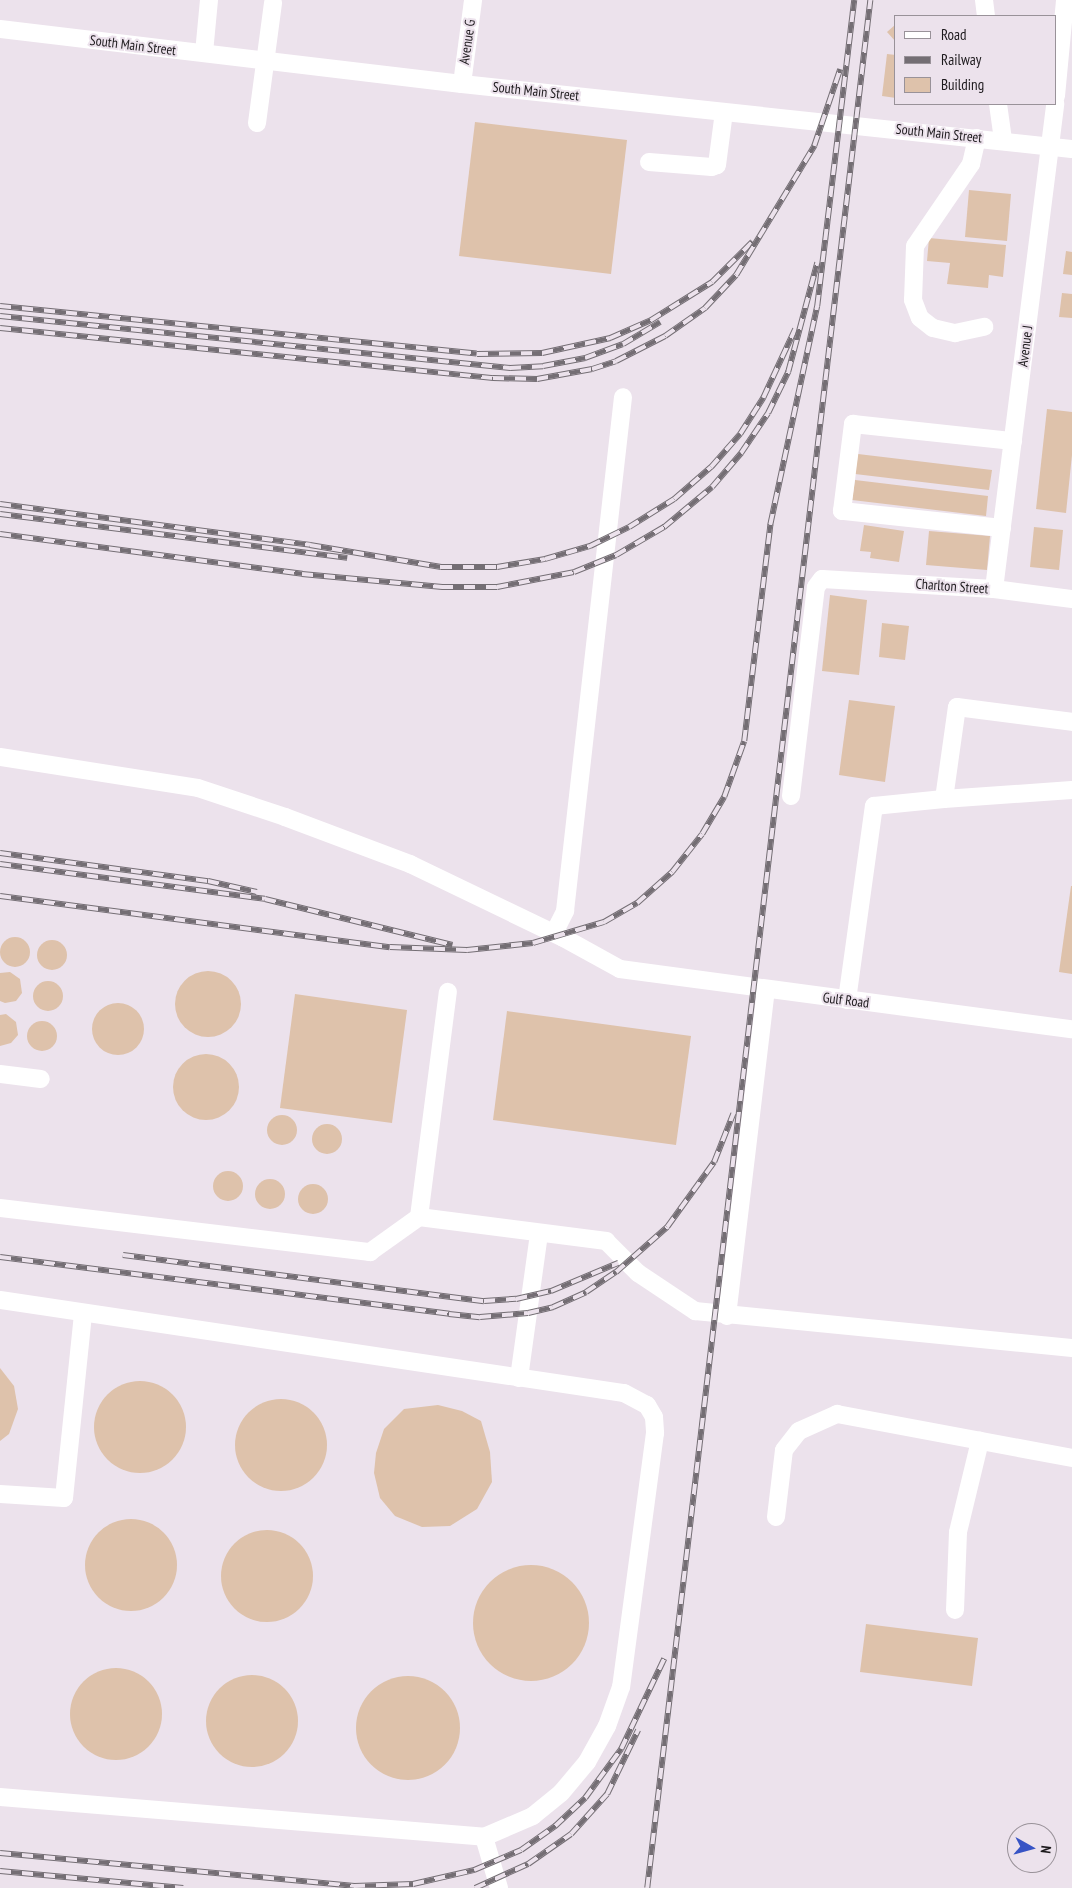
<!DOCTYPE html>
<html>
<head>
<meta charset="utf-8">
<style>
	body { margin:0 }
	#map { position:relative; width:1072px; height:1888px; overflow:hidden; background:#ece2ec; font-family:"PT Sans Narrow",sans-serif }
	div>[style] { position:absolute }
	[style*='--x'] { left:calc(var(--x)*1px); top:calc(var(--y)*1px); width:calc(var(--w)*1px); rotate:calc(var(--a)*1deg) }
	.building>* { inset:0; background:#dec2ab }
	.round { border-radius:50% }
	.minor>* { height:18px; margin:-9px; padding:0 9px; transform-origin:9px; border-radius:9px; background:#fff }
	.rail>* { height:5.5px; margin-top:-2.75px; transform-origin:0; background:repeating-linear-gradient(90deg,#ece2ec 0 11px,#746e74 0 22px); box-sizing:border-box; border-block:1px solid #746e74 }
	span { translate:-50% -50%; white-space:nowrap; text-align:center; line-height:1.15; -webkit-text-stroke:4px #ece2ec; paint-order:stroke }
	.street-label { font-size:14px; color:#1c191c }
	.legend { position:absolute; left:894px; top:15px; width:162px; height:90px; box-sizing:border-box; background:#ece2ec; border:1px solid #999299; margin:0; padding:6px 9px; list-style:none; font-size:15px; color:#1c191c }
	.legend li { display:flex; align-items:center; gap:10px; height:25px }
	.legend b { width:25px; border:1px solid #999299 }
	.north { position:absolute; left:1007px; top:1823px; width:50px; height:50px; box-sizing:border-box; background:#ece2ec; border:1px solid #999299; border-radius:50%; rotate:97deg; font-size:14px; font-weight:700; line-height:20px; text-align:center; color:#1c191c }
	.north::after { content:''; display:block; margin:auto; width:18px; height:22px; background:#3754c5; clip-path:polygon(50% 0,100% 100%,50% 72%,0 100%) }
</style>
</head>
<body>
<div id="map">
	<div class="building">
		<i style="clip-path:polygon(896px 24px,896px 42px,887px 32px)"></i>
		<i style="clip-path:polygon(887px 54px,896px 55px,896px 98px,882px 96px)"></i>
		<i style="clip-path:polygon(475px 122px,627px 140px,611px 274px,459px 256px)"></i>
		<i style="clip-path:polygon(969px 190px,1011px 194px,1007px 241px,965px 237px)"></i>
		<i style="clip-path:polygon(929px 238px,1006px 245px,1003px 277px,989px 275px,988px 288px,947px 284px,950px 263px,927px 261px)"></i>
		<i style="clip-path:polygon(1066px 251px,1072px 252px,1072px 275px,1063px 274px)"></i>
		<i style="clip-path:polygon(1062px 293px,1072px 294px,1072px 318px,1059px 317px)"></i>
		<i style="clip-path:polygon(1047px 409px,1072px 412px,1072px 455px,1066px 513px,1036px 509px)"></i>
		<i style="clip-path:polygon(858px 454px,992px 470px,989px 490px,855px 474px)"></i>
		<i style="clip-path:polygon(855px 480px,988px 496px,986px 516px,852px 500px)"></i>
		<i style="clip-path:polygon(864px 525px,904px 531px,899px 562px,870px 558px,871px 552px,860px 551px)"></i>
		<i style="clip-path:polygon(1034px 527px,1063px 530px,1059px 570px,1030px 567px)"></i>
		<i style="clip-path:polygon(929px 531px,990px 536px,987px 570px,926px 565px)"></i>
		<i style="clip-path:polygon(830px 595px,867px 600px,859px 675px,822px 671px)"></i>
		<i style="clip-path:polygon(882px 623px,909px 626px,905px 660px,879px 657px)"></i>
		<i style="clip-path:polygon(849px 700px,895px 706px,885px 782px,839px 775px)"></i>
		<i style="clip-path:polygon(1071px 886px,1072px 886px,1072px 974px,1059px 972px)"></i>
		<i class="round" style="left:0;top:937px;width:30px;height:30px"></i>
		<i class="round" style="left:37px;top:940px;width:30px;height:30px"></i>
		<i class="round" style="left:175px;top:971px;width:66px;height:66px"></i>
		<i style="clip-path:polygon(10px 972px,20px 979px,22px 993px,16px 1001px,5px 1003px,0 1001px,0 973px)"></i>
		<i class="round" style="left:33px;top:981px;width:30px;height:30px"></i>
		<i style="clip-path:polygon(295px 994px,407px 1010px,392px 1123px,280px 1108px)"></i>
		<i class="round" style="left:92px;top:1003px;width:52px;height:52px"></i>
		<i style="clip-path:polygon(507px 1011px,691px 1036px,676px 1145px,493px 1120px)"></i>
		<i style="clip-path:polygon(6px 1014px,16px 1022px,18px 1035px,11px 1043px,0 1046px,0 1015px)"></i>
		<i class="round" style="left:27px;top:1021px;width:30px;height:30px"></i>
		<i class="round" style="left:173px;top:1054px;width:66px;height:66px"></i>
		<i class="round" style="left:267px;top:1115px;width:30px;height:30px"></i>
		<i class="round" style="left:312px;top:1124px;width:30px;height:30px"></i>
		<i class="round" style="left:213px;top:1171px;width:30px;height:30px"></i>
		<i class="round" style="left:255px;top:1179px;width:30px;height:30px"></i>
		<i class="round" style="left:298px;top:1184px;width:30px;height:30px"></i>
		<i style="clip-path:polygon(0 1368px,14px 1386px,18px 1409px,9px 1434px,0 1441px)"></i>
		<i class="round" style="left:94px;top:1381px;width:92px;height:92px"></i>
		<i class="round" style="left:235px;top:1399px;width:92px;height:92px"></i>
		<i style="clip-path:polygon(438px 1405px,462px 1411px,481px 1421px,490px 1452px,492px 1482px,477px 1509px,450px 1526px,422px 1527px,395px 1516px,380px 1498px,374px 1473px,376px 1453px,384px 1429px,404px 1409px)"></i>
		<i class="round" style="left:85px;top:1519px;width:92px;height:92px"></i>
		<i class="round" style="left:221px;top:1530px;width:92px;height:92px"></i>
		<i class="round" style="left:473px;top:1565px;width:116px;height:116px"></i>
		<i style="clip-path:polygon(866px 1624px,978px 1638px,972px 1686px,860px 1672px)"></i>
		<i class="round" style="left:70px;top:1668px;width:92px;height:92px"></i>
		<i class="round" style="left:206px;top:1675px;width:92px;height:92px"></i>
		<i class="round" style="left:356px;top:1676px;width:104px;height:104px"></i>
	</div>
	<div class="minor">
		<i style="--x:984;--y:0;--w:16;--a:83"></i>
		<i style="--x:0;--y:29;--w:465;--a:6.8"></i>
		<i style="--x:462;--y:84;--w:613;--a:6.08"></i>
		<i style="--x:204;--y:53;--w:53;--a:-84.6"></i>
		<i style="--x:462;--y:84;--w:85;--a:-82.5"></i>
		<i style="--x:1056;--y:96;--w:96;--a:-84.6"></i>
		<i style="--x:998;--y:104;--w:37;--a:82"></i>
		<i style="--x:257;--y:123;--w:121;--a:-82.4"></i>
		<i style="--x:977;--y:138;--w:27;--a:103"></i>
		<i style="--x:971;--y:164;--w:99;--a:124.3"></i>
		<i style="--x:915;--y:246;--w:54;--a:92.1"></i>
		<i style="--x:913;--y:300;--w:19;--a:69"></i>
		<i style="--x:920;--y:318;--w:16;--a:38"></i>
		<i style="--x:933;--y:328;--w:23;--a:13"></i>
		<i style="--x:955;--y:333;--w:30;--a:-12"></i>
		<i style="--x:649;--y:162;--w:63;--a:4.5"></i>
		<i style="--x:712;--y:167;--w:5;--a:-22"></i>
		<i style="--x:717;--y:165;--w:53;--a:-82.5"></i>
		<i style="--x:1002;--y:528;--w:161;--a:-173.9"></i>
		<i style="--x:842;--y:511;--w:88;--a:-82.8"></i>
		<i style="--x:853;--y:424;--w:161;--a:6.1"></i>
		<i style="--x:994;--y:589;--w:489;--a:-82.8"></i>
		<i style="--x:0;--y:757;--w:200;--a:8.9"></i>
		<i style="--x:198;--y:788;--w:92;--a:18.4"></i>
		<i style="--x:285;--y:817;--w:134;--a:20.6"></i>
		<i style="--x:410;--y:864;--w:169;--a:25.7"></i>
		<i style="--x:562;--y:937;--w:66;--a:28.9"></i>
		<i style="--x:620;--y:969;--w:456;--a:7.6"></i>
		<i style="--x:791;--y:796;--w:210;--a:-83.2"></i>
		<i style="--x:816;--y:587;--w:10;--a:-53"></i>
		<i style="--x:822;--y:579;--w:172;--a:3.3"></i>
		<i style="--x:994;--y:589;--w:79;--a:7.3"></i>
		<i style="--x:944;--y:799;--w:128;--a:-4"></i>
		<i style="--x:554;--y:933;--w:25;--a:-63"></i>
		<i style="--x:565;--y:911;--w:517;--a:-83.56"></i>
		<i style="--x:847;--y:1000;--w:196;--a:-82.1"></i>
		<i style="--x:874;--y:806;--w:70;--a:-5.7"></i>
		<i style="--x:944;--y:799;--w:93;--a:-82"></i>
		<i style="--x:957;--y:707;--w:116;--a:7.4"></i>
		<i style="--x:0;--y:1074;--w:41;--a:7"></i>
		<i style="--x:0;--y:1208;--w:373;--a:6.8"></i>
		<i style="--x:370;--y:1252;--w:60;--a:-35.5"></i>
		<i style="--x:419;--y:1217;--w:189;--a:7.3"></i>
		<i style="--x:606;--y:1241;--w:45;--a:45"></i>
		<i style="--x:638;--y:1273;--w:69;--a:33.7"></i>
		<i style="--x:695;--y:1311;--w:379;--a:5.6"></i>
		<i style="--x:419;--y:1217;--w:227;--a:-82.7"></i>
		<i style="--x:0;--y:1300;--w:631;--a:8.48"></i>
		<i style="--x:624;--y:1393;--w:26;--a:28"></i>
		<i style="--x:647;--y:1405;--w:14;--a:60"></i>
		<i style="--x:654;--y:1417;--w:16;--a:86"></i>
		<i style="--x:655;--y:1433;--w:256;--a:97.6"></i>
		<i style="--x:621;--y:1687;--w:41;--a:109.7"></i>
		<i style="--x:607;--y:1726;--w:41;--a:119.1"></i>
		<i style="--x:587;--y:1762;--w:40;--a:130"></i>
		<i style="--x:561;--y:1793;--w:36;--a:141"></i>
		<i style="--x:533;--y:1816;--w:53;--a:156.8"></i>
		<i style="--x:484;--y:1837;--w:53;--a:73.6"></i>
		<i style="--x:727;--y:1316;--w:328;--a:-83.2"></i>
		<i style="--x:519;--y:1378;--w:146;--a:-82.1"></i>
		<i style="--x:0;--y:1494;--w:64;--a:3.6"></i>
		<i style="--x:64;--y:1498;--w:186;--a:-84.1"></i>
		<i style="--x:776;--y:1517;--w:67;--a:-83.2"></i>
		<i style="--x:784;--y:1450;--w:24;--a:-52"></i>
		<i style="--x:799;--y:1431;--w:42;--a:-24.1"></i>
		<i style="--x:837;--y:1414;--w:239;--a:10.6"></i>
		<i style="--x:955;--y:1610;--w:78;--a:-87.8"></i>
		<i style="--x:958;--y:1532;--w:94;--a:-76.4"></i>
		<i style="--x:0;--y:1797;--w:486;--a:4.7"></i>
	</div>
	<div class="rail">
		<i style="--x:0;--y:306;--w:479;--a:5.7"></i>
		<i style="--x:477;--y:354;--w:65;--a:-0.9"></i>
		<i style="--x:542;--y:353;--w:70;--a:-12.4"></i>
		<i style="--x:610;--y:338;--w:45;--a:-23.7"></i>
		<i style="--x:651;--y:320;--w:72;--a:-31.9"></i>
		<i style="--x:712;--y:282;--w:57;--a:-45"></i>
		<i style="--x:0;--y:316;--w:513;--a:5.82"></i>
		<i style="--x:510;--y:368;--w:33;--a:-3"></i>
		<i style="--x:543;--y:366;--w:43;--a:-10.8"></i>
		<i style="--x:585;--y:358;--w:40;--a:-20.2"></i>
		<i style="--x:623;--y:344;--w:43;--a:-30.7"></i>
		<i style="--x:0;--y:328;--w:496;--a:5.8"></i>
		<i style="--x:493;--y:378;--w:44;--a:1.3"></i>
		<i style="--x:537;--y:379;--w:56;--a:-10.3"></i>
		<i style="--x:592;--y:369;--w:25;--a:-18"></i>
		<i style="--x:616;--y:361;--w:55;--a:-27"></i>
		<i style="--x:665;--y:336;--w:49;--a:-35"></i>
		<i style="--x:705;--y:308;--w:45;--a:-46.8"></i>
		<i style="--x:736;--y:275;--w:151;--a:-58.8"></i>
		<i style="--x:814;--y:146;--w:81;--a:-71.3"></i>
		<i style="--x:0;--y:504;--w:313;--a:7.5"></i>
		<i style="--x:310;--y:545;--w:133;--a:9.5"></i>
		<i style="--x:441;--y:567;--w:56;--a:0"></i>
		<i style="--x:497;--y:567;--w:49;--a:-9.5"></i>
		<i style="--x:545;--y:559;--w:47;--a:-16.1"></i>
		<i style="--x:590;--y:546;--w:43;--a:-26"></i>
		<i style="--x:629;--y:527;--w:53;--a:-31.9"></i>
		<i style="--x:674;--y:499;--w:49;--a:-40.9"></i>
		<i style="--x:711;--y:467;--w:44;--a:-48.7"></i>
		<i style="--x:740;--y:434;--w:43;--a:-57.4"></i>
		<i style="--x:763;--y:398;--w:76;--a:-65.1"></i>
		<i style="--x:0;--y:514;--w:350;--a:7.2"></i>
		<i style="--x:0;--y:534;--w:305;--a:7.5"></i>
		<i style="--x:302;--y:574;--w:141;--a:5.3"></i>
		<i style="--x:442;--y:587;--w:55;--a:0"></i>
		<i style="--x:497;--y:587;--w:78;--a:-11"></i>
		<i style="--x:574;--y:572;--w:45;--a:-22"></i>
		<i style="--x:616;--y:555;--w:56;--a:-30.3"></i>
		<i style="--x:664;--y:527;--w:62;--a:-39.8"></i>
		<i style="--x:712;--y:487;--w:45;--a:-49.5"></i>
		<i style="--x:741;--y:453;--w:48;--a:-56"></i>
		<i style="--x:768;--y:413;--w:46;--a:-64"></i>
		<i style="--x:788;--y:372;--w:113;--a:-75.1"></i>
		<i style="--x:0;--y:853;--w:210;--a:7.7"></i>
		<i style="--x:208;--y:881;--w:50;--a:12.7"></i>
		<i style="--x:0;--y:864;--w:267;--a:7.5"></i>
		<i style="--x:265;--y:899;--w:193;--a:13.8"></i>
		<i style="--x:0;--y:896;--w:393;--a:7.5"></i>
		<i style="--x:390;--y:947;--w:77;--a:2.2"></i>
		<i style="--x:467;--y:950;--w:66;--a:-6.1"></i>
		<i style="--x:533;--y:943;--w:74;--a:-16.5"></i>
		<i style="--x:604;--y:922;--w:38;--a:-30"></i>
		<i style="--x:637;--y:903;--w:47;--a:-41.5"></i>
		<i style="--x:672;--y:872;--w:48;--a:-51.7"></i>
		<i style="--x:702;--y:834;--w:43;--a:-59.3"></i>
		<i style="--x:724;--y:797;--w:59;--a:-70.3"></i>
		<i style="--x:744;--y:741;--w:218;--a:-83.1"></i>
		<i style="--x:770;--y:525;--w:224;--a:-77.9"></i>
		<i style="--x:817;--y:306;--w:308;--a:-83.1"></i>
		<i style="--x:123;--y:1255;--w:364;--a:7.3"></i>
		<i style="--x:484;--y:1301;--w:32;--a:-4"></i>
		<i style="--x:516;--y:1299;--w:36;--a:-13"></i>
		<i style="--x:551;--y:1291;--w:73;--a:-22.7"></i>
		<i style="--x:0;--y:1257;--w:453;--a:7.2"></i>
		<i style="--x:449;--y:1314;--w:31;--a:6"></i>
		<i style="--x:480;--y:1317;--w:48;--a:-4.8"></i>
		<i style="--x:528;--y:1313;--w:26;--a:-13"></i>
		<i style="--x:553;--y:1307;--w:36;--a:-24"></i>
		<i style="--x:586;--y:1292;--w:36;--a:-34"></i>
		<i style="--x:616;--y:1272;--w:68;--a:-41.4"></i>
		<i style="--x:667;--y:1227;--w:80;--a:-54.1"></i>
		<i style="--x:714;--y:1162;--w:52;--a:-68.4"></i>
		<i style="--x:0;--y:1853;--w:356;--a:5.3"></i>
		<i style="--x:354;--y:1886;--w:59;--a:-1.9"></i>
		<i style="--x:413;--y:1884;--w:63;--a:-12.9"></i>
		<i style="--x:474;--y:1870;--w:51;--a:-23.1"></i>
		<i style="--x:521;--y:1850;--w:42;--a:-35.2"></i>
		<i style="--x:555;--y:1826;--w:41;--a:-43"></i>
		<i style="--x:585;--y:1798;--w:61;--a:-53.7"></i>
		<i style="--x:621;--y:1749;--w:100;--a:-64.5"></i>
		<i style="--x:0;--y:1871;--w:184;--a:5.3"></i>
		<i style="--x:475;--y:1888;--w:58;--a:-24.4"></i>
		<i style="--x:528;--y:1864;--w:52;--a:-34.9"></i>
		<i style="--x:571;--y:1834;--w:54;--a:-48"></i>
		<i style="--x:607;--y:1794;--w:71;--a:-64.2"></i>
		<i style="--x:647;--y:1888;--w:1901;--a:-83.26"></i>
	</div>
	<div class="street-label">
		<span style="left:467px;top:42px;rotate:-82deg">Avenue G</span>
		<span style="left:133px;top:45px;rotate:7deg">South Main Street</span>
		<span style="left:536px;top:91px;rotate:6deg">South Main Street</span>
		<span style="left:939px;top:133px;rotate:6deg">South Main Street</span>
		<span style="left:1025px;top:346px;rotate:-83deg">Avenue J</span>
		<span style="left:952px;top:586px;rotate:4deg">Charlton Street</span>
		<span style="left:846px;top:1000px;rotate:7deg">Gulf Road</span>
	</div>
	<ul class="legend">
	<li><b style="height:6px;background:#fff"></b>Road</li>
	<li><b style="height:6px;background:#746e74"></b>Railway</li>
	<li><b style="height:14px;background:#dec2ab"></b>Building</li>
	</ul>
	<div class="north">N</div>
</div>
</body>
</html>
